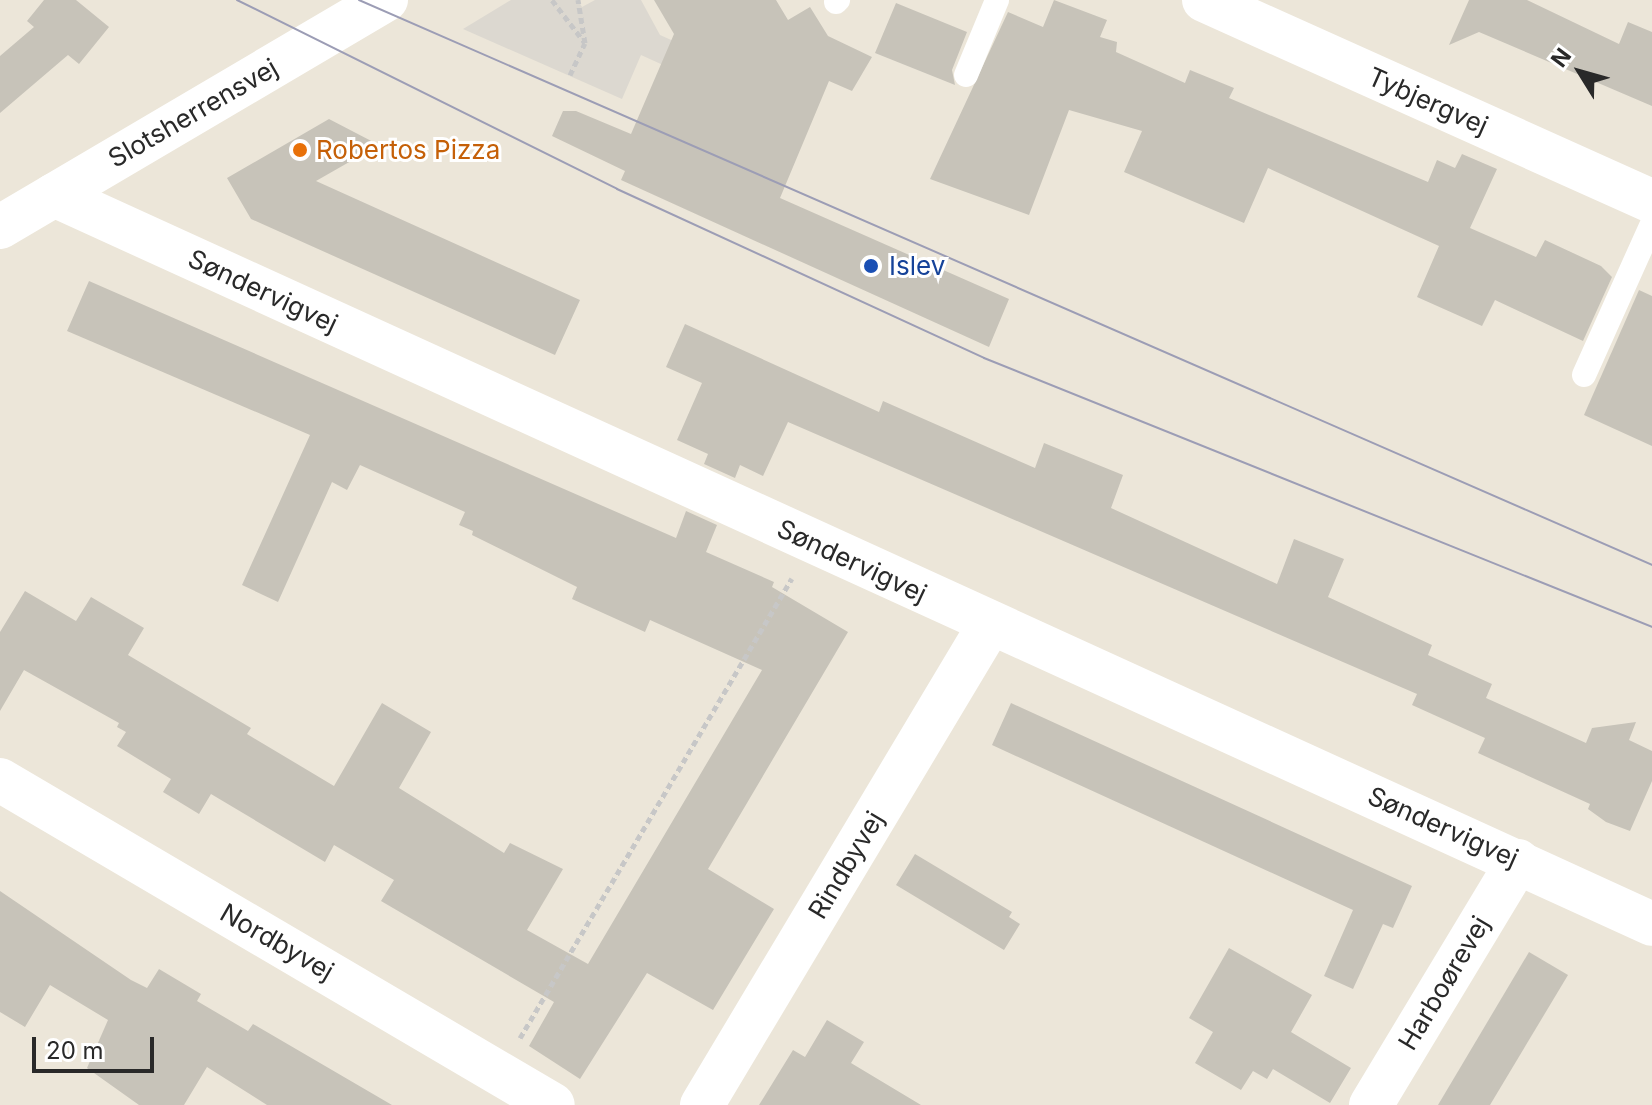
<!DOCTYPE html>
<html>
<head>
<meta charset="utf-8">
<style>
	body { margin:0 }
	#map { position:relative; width:1652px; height:1105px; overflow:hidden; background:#ece6d9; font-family:Inter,sans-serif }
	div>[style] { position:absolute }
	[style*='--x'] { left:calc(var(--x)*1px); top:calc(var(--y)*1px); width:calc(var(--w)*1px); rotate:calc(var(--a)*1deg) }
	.plaza>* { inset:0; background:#dcd8d0 }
	.building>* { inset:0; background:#c7c3b9 }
	.path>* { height:5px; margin-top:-2.5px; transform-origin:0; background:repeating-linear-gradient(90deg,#c7c7c7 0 6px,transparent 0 10px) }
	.service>* { height:24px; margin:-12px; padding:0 12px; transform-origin:12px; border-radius:12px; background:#fff }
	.minor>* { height:44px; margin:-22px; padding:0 22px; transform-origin:22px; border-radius:22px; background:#fff }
	.tertiary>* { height:44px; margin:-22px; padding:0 22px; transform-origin:22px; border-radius:22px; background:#fff }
	.tram>* { height:2px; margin:-1px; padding:0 1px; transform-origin:1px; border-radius:1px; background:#9c9db5 }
	.dots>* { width:22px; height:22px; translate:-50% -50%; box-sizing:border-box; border:4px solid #fff; border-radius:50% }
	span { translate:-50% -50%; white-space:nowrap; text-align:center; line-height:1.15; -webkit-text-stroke:6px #fff; paint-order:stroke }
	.street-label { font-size:26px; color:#292929 }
	.food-label { font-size:26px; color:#c56008 }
	.left { translate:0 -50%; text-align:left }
	.transit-label { font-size:26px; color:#164399 }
	.north { position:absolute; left:1540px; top:32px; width:80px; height:80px; -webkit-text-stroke:6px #fff; paint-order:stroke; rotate:307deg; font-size:22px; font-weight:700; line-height:32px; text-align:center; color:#292929 }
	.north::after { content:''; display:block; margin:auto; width:28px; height:36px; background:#292929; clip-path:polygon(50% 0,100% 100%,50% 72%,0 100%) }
	.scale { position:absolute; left:32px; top:1037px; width:122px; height:36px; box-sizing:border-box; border:4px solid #292929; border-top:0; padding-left:10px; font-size:24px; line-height:28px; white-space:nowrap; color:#292929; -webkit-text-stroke:6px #fff; paint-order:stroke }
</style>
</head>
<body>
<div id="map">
	<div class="plaza">
		<i style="clip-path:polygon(511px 0,578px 0,582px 7px,595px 0,641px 0,660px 35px,779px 88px,767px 112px,641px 55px,622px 99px,463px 29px)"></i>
	</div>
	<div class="building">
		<i style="clip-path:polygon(44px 0,76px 0,109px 27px,79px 64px,68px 55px,0 113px,0 56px,34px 27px,27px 21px)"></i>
		<i style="clip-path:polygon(654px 0,776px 0,788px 20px,810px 7px,828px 36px,872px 57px,852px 91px,829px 81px,780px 198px,1009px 299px,989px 347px,621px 180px,625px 171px,552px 136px,563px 111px,576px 111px,631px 134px,674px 34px)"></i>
		<i style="clip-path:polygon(1054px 0,1107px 20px,1100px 37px,1117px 42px,1116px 52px,1185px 83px,1190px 70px,1234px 88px,1229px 98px,1428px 182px,1437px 160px,1455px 168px,1462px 154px,1497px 169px,1470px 228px,1536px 257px,1545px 240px,1601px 266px,1612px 277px,1583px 341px,1495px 300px,1482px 326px,1417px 297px,1439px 246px,1268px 168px,1244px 223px,1124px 172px,1142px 131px,1069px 110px,1029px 215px,930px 179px,1008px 12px,1043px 27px)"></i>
		<i style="clip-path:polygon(1469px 0,1527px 0,1619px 44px,1628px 22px,1652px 32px,1652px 106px,1479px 32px,1449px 45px)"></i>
		<i style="clip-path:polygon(896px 3px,967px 32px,952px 70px,955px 85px,875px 53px)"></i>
		<i style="clip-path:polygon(329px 119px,379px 145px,316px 181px,580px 300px,555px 355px,251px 219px,227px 178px)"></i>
		<i style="clip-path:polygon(89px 281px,676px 538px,686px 511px,717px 525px,706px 552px,774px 582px,772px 587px,848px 632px,708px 869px,774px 909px,713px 1010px,647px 973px,580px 1079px,529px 1046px,554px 1002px,381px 901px,394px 880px,334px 845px,325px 862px,211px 794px,199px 814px,163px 792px,171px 779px,117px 746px,126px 732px,117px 727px,119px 723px,24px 670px,0 711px,0 632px,25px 591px,76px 621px,91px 597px,144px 628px,128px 655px,251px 728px,247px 734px,334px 786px,382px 703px,431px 732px,399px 788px,504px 853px,510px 843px,563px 869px,527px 930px,588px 964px,762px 670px,650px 620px,645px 632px,572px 599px,577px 587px,472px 535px,473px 531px,459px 525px,465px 512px,360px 465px,347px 490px,332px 482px,278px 602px,242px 585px,310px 435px,67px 331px)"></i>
		<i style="clip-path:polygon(1639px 290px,1652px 296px,1652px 446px,1584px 415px)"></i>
		<i style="clip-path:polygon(685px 324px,879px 412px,883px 401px,1035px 468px,1044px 443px,1123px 475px,1111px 508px,1277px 584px,1294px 539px,1344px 559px,1328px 597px,1432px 645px,1428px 655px,1492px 684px,1486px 698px,1586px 743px,1592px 728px,1636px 722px,1629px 740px,1652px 751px,1652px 781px,1630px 831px,1606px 822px,1588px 809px,1590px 804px,1478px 753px,1485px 738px,1412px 705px,1417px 694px,788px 422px,763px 476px,740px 465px,735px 478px,704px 464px,708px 454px,677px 440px,702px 383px,666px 367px)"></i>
		<i style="clip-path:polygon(1011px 703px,1412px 886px,1393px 928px,1383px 924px,1353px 989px,1324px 976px,1353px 910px,992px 745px)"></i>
		<i style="clip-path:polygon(915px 854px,1012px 912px,1009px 917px,1020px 924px,1004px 950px,896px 885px)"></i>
		<i style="clip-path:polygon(0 891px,131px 980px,147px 988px,159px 969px,201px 994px,197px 1001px,248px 1031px,253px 1024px,392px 1105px,267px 1105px,207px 1067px,184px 1105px,139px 1105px,87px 1068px,108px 1020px,50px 985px,25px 1027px,0 1012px)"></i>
		<i style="clip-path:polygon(1229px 948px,1312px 995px,1291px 1032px,1351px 1068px,1330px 1103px,1273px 1069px,1267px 1079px,1253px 1071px,1241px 1090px,1195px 1063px,1213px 1032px,1189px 1018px)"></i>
		<i style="clip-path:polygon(1529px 952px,1568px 975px,1490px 1105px,1438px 1105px)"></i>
		<i style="clip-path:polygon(827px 1020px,864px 1042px,851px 1063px,921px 1105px,759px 1105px,793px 1050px,805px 1057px)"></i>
	</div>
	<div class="path">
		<i style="--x:552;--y:0;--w:54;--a:52.5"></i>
		<i style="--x:570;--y:75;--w:35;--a:-65"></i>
		<i style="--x:585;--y:43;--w:44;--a:-99.2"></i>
		<i style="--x:520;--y:1038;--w:534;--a:-59.4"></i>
	</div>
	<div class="service">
		<i style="--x:836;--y:2;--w:3;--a:-45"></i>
		<i style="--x:966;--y:75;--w:81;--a:-67.5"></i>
		<i style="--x:1584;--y:375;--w:166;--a:-65.8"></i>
	</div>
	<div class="minor">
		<i style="--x:1204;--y:0;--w:491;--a:24.2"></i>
		<i style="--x:54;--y:195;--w:1756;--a:24.52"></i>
		<i style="--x:0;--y:780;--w:641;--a:30.44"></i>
		<i style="--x:702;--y:1105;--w:561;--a:-59.09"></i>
		<i style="--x:1371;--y:1105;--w:285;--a:-58.9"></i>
	</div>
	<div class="tertiary">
		<i style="--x:0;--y:227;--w:448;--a:-30.5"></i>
	</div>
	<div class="tram">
		<i style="--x:237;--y:0;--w:424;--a:26.4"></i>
		<i style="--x:617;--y:189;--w:404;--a:24.7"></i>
		<i style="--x:984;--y:358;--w:720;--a:21.93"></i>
		<i style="--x:359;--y:0;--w:1411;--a:23.6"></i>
	</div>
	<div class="dots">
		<i style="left:300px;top:150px;background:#e8710a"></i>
		<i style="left:871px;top:266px;background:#1a4fb4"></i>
	</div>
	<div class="street-label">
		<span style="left:1428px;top:101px;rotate:24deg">Tybjergvej</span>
		<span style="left:193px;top:113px;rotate:-30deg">Slotsherrensvej</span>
		<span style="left:263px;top:291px;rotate:25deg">Søndervigvej</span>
		<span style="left:852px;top:561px;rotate:25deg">Søndervigvej</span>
		<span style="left:1443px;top:827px;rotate:24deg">Søndervigvej</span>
		<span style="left:846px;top:865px;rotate:-59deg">Rindbyvej</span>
		<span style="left:277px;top:942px;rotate:30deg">Nordbyvej</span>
		<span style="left:1444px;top:983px;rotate:-59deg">Harboørevej</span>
	</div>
	<div class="food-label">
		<span class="left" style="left:316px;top:150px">Robertos Pizza</span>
	</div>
	<div class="transit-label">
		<span class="left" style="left:889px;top:266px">Islev</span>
	</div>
	<div class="north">N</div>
	<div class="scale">20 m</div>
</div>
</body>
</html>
